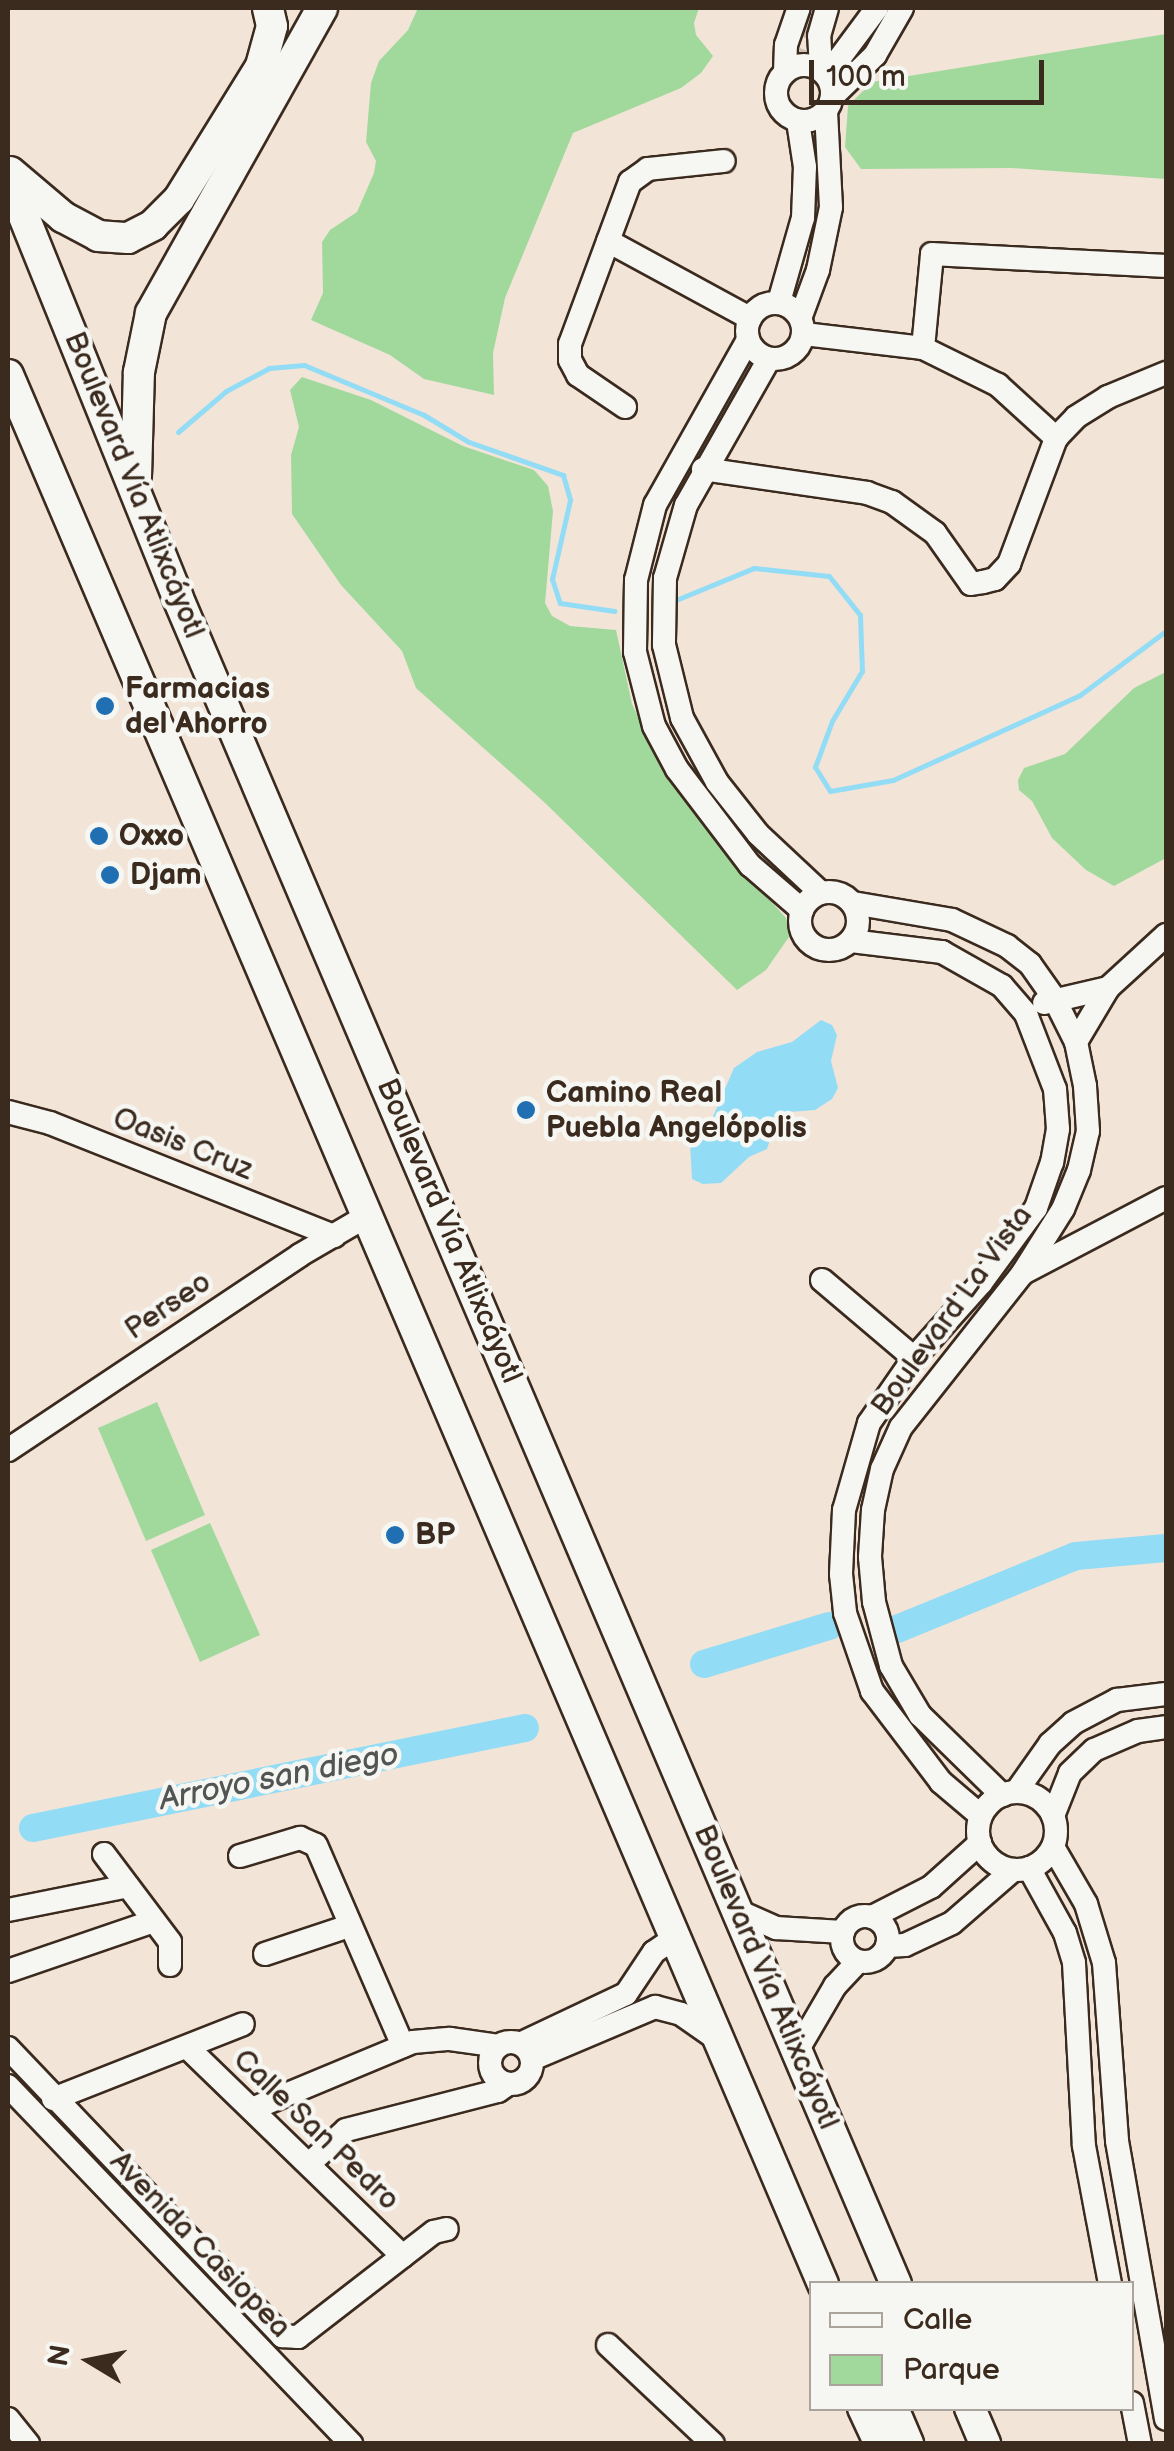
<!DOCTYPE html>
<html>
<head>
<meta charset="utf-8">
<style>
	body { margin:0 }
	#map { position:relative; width:1174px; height:2451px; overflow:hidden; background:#f3e4d8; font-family:"Balsamiq Sans",sans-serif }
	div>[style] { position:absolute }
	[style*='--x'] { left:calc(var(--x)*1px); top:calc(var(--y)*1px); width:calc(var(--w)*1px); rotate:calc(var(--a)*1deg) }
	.green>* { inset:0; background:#a1d99d }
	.water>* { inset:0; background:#93dcf5 }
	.stream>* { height:5px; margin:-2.5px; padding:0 2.5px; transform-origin:2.5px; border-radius:2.5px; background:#93dcf5 }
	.river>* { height:28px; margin:-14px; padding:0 14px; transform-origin:14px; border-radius:14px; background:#93dcf5 }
	.minor-tunnel>* { height:22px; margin-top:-11px; transform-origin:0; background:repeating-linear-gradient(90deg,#cebfb3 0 22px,transparent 0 33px) }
	.roads { filter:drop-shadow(2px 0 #3b2a1e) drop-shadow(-2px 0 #3b2a1e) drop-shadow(0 2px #3b2a1e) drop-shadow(0 -2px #3b2a1e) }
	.minor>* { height:22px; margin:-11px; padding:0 11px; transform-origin:11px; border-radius:11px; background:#f6f6f2 }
	.minor>.ring { margin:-11px; padding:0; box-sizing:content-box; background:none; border:22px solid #f6f6f2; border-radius:50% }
	.major>* { height:30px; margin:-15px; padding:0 15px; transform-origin:15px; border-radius:15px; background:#f6f6f2 }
	.dots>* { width:28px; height:28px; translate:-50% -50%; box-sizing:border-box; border:5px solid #f6f6f2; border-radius:50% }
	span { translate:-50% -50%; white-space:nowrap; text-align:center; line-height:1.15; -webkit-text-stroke:9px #f6f6f2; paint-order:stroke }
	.street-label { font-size:30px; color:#3b2a1e }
	.poi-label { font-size:30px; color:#3b2a1e; font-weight:700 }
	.left { translate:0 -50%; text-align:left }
	.water-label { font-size:32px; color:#515654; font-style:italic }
	.frame { position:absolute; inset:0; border:10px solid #3b2a1e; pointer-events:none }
	.legend { position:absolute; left:809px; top:2281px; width:325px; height:130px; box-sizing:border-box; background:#f6f6f2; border:2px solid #aba49d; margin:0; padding:12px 18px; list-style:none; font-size:30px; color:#3b2a1e }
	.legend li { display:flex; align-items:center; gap:20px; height:50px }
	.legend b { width:50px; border:2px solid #aba49d }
	.north { position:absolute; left:40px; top:2311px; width:100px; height:100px; -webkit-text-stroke:8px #f6f6f2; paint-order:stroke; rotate:280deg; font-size:28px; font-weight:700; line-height:40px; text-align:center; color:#3b2a1e }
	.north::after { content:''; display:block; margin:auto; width:35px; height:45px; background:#3b2a1e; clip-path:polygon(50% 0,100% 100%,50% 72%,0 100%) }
	.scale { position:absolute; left:809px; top:60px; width:235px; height:45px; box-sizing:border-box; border:5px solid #3b2a1e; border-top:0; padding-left:12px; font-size:30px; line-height:35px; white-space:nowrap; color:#3b2a1e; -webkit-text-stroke:8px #f6f6f2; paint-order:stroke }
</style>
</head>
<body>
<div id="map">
	<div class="green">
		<i style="clip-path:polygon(418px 8px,699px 8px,694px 23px,696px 35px,713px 56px,701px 73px,681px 88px,573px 133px,505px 298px,493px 353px,494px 395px,424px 379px,390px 355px,311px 320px,323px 293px,322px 242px,330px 230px,357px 212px,374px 173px,376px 161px,366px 142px,371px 83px,379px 61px,408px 30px)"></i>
		<i style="clip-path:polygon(1166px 34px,1166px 179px,1012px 168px,861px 169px,845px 147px,848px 106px,872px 82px)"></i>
		<i style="clip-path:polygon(302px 377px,371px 400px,463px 446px,534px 470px,548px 486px,553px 511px,545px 603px,552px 616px,570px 626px,616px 630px,632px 704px,658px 759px,708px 832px,786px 918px,791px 934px,766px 970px,737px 990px,543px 801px,416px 688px,402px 651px,341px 585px,292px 514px,291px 455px,299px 427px,290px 390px)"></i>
		<i style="clip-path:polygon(1166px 672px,1166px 858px,1114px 886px,1086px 870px,1052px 838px,1032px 801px,1019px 790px,1018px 780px,1024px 768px,1065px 754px,1134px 688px)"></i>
		<i style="clip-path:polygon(157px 1402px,205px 1515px,146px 1541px,98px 1428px)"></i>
		<i style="clip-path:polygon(210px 1523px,260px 1635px,200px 1662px,151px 1550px)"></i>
	</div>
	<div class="water">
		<i style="clip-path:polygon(821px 1020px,832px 1025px,837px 1035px,831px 1061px,838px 1088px,832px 1099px,815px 1110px,789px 1112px,776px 1121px,767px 1149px,749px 1157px,721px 1183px,703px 1184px,692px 1179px,690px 1144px,708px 1128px,734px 1068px,757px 1052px,792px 1042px)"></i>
	</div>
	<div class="stream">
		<i style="--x:178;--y:432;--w:63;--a:-40.5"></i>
		<i style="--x:226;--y:391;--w:49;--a:-28.1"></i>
		<i style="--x:269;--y:368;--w:35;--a:-5"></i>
		<i style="--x:304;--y:365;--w:130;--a:22.6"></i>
		<i style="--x:424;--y:415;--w:52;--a:31"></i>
		<i style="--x:469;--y:442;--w:100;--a:19.3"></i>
		<i style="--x:563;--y:475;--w:26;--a:74"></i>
		<i style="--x:570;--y:500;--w:81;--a:102.8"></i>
		<i style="--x:552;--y:579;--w:25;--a:72"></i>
		<i style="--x:560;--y:603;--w:55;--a:8.4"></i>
		<i style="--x:671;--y:602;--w:90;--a:-22.3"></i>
		<i style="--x:754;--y:568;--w:75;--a:6.1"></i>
		<i style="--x:829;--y:576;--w:50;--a:51.5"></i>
		<i style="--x:860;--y:615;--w:56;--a:88"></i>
		<i style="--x:862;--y:671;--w:58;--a:121"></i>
		<i style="--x:832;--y:721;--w:49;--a:110.3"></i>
		<i style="--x:815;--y:767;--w:28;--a:58"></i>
		<i style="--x:830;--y:791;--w:64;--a:-9.9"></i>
		<i style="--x:893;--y:780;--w:205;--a:-24.4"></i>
		<i style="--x:1080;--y:695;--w:107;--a:-36.7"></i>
	</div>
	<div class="river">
		<i style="--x:897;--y:1629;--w:193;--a:-22.2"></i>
		<i style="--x:1076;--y:1556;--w:90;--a:-5.1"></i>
		<i style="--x:704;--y:1664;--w:131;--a:-16.9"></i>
		<i style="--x:33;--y:1828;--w:502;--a:-11.49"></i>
	</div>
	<div class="minor-tunnel">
		<i style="--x:791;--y:68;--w:65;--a:-67.4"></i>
	</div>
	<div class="roads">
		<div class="minor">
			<i class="ring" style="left:776px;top:65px;width:34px;height:34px"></i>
			<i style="--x:821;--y:70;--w:34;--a:-93"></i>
			<i style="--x:819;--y:36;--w:29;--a:-74"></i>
			<i style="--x:785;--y:72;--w:27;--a:-88"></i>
			<i style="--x:786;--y:45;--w:39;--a:-71"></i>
			<i style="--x:827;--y:75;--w:84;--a:-53.3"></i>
			<i style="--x:833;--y:96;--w:59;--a:-44.3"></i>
			<i style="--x:875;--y:55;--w:54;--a:-60.1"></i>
			<i style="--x:608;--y:241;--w:162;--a:28.5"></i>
			<i style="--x:779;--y:302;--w:87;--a:-74.1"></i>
			<i style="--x:803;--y:218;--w:51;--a:-87.8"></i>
			<i style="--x:805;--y:167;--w:47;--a:-98.7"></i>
			<i class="ring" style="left:747px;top:303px;width:34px;height:34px"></i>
			<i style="--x:801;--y:316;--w:49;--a:-69.7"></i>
			<i style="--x:818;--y:270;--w:64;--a:-78.3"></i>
			<i style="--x:831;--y:207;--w:96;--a:-93"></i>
			<i style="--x:804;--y:334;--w:120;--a:6.7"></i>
			<i style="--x:923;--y:348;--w:84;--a:26.3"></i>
			<i style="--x:998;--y:385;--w:79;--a:42.4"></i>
			<i style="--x:748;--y:340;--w:189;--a:119.4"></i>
			<i style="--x:655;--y:505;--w:77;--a:104.2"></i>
			<i style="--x:636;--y:580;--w:72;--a:90.8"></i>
			<i style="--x:635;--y:652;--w:76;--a:75.6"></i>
			<i style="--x:654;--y:726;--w:49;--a:61.9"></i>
			<i style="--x:677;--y:769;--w:121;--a:52.8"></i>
			<i style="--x:750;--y:865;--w:69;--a:40.9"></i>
			<i style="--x:923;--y:348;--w:94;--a:-84.5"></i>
			<i style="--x:932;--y:254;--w:234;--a:2.9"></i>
			<i style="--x:769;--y:359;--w:168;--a:119.6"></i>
			<i style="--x:686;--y:505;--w:76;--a:106"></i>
			<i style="--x:665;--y:578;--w:67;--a:90.9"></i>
			<i style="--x:664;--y:645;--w:75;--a:76.1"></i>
			<i style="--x:682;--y:718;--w:73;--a:61.3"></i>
			<i style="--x:717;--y:782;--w:66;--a:51.7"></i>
			<i style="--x:758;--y:834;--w:86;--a:43.1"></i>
			<i style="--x:625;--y:407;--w:57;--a:-145.8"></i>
			<i style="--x:578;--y:375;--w:17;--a:-118"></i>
			<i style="--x:570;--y:360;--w:16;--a:-90"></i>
			<i style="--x:570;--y:344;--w:173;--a:-69.7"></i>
			<i style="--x:630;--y:182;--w:22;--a:-36"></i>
			<i style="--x:648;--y:169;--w:76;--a:-6"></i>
			<i style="--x:703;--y:469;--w:166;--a:8.3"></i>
			<i style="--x:867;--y:493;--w:27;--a:20"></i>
			<i style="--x:892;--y:502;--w:53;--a:35.8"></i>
			<i style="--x:935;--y:533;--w:62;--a:54.8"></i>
			<i style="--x:971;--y:584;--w:12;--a:-9"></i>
			<i style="--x:983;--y:582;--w:12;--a:-14"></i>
			<i style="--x:995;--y:579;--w:21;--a:-47"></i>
			<i style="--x:1009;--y:564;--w:134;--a:-69.5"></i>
			<i style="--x:1056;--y:438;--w:29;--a:-46"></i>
			<i style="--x:1076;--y:417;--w:38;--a:-32"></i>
			<i style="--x:1108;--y:397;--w:63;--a:-22.5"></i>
			<i class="ring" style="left:800px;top:892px;width:36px;height:36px"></i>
			<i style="--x:853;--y:903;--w:100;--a:9.7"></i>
			<i style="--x:952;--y:920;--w:61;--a:25.3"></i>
			<i style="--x:1007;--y:946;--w:29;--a:38"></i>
			<i style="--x:1030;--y:964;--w:42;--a:54.8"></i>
			<i style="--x:1054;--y:998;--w:49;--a:63.4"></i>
			<i style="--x:1076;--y:1042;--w:45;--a:78.4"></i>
			<i style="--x:1085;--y:1086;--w:45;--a:86.2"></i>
			<i style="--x:1088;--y:1131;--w:40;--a:103"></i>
			<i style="--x:1079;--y:1170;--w:42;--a:112.3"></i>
			<i style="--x:1063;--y:1209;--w:77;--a:122.2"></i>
			<i style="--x:1022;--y:1274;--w:195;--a:128.3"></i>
			<i style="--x:901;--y:1427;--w:46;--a:114.3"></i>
			<i style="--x:882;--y:1469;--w:42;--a:102.4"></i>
			<i style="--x:873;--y:1510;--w:47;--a:93.7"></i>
			<i style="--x:870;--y:1557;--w:45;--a:84.9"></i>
			<i style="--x:874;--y:1602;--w:66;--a:75.1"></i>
			<i style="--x:891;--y:1666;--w:57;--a:59.4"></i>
			<i style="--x:920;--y:1715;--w:115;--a:44.3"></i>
			<i style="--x:851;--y:941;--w:92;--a:6.9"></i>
			<i style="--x:942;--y:952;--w:69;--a:29.5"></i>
			<i style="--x:1002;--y:986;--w:37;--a:49"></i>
			<i style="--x:1026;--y:1014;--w:80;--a:68.9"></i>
			<i style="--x:1055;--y:1089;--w:40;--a:85.7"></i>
			<i style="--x:1058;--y:1129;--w:34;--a:100"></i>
			<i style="--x:1052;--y:1162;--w:49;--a:109.2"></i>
			<i style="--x:1036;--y:1208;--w:93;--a:126.3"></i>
			<i style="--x:981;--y:1283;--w:101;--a:131.8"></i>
			<i style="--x:914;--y:1358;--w:79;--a:124.7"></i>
			<i style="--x:869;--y:1423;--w:91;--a:106"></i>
			<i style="--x:844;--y:1510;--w:64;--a:92.7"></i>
			<i style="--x:841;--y:1574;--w:39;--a:84"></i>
			<i style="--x:845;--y:1613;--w:83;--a:70.9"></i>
			<i style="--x:872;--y:1691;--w:114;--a:52.8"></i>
			<i style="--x:941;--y:1782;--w:52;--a:40.4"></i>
			<i style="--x:1044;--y:1003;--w:66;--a:-13.2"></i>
			<i style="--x:1076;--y:1042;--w:63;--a:-59.3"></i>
			<i style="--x:1108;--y:988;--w:79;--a:-42.4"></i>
			<i style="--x:8;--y:1112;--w:43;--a:14.7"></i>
			<i style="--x:50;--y:1123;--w:306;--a:21.7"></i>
			<i style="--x:1023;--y:1273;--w:161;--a:-27.7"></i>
			<i style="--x:822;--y:1280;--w:121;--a:40.3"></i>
			<i style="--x:8;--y:1450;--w:351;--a:-33.7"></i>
			<i style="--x:300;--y:1255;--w:75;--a:-30.3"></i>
			<i style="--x:1016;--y:1792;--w:59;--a:-54.7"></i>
			<i style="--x:1050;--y:1744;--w:31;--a:-42"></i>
			<i style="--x:1073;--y:1723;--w:50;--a:-27.6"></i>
			<i style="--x:1117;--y:1700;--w:49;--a:-7"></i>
			<i class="ring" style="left:978px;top:1792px;width:56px;height:56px"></i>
			<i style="--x:1053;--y:1816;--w:46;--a:-68.4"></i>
			<i style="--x:1070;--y:1773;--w:33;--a:-44"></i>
			<i style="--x:1094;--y:1750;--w:48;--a:-23.4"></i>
			<i style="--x:1138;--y:1731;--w:28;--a:-8"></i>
			<i style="--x:1053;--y:1847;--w:66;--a:59.9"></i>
			<i style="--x:1086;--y:1904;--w:62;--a:73"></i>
			<i style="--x:1104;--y:1963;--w:178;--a:85.8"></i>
			<i style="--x:1117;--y:2141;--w:282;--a:80"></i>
			<i style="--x:104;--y:1854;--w:110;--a:53.1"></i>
			<i style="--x:170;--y:1942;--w:23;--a:90"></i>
			<i style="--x:240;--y:1856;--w:63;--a:-16.7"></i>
			<i style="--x:300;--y:1838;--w:17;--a:24"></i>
			<i style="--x:316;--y:1845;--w:219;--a:66.6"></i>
			<i style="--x:1029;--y:1868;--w:74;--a:61"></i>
			<i style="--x:1065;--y:1933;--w:31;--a:73"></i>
			<i style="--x:1074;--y:1963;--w:183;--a:86.9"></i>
			<i style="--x:1084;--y:2146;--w:140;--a:79.3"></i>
			<i style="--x:8;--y:1910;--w:122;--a:-11.3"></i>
			<i style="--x:738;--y:1911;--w:42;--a:24.1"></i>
			<i style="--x:776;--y:1928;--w:67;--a:3.4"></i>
			<i class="ring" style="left:842px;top:1916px;width:24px;height:24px"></i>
			<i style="--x:872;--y:1917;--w:66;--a:-27"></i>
			<i style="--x:931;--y:1887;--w:66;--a:-41.9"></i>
			<i style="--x:887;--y:1946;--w:18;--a:-3"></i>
			<i style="--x:905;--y:1945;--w:52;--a:-25.1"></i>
			<i style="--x:952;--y:1923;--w:81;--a:-41"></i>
			<i style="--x:265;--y:1954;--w:89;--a:-18.4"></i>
			<i style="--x:8;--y:1971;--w:154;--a:-18.9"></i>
			<i class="ring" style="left:490px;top:2042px;width:20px;height:20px"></i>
			<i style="--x:520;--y:2044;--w:117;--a:-25.3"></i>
			<i style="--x:626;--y:1994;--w:50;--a:-56.3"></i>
			<i style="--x:654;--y:1952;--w:27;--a:-34"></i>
			<i style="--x:8;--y:2048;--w:398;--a:46.4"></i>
			<i style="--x:282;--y:2336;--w:16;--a:4"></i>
			<i style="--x:298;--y:2337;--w:172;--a:-37.7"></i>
			<i style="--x:434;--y:2232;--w:13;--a:-13"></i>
			<i style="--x:188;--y:2048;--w:299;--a:44.1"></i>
			<i style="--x:797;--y:2051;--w:75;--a:-59.7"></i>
			<i style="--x:835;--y:1986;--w:34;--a:-47"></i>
			<i style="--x:532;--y:2059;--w:134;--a:-22.9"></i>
			<i style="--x:655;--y:2007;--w:27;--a:15"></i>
			<i style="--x:681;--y:2014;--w:45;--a:35.1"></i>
			<i style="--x:8;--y:2086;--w:496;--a:46.2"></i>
			<i style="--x:53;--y:2099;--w:204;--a:-21.5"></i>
			<i style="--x:252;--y:2109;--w:174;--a:-22.6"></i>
			<i style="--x:413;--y:2042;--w:37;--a:-5"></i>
			<i style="--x:450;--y:2039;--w:49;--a:8.1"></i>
			<i style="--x:309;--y:2164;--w:50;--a:-42.6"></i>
			<i style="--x:346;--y:2130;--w:157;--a:-14.4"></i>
			<i style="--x:498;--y:2091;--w:12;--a:-35"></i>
			<i style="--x:608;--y:2345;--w:144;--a:43.3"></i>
			<i style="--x:1132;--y:2403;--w:42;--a:79"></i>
			<i style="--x:8;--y:2419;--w:32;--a:51"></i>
		</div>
		<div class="major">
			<i style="--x:10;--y:172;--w:70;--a:40.3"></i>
			<i style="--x:63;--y:217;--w:40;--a:28"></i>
			<i style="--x:98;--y:236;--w:30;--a:4"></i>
			<i style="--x:128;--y:238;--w:28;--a:-27"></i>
			<i style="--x:153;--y:225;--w:37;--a:-45"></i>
			<i style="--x:179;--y:199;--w:156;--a:-58.3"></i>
			<i style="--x:261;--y:66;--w:41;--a:-74.6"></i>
			<i style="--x:272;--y:26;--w:18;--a:-103"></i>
			<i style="--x:8;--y:177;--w:452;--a:68"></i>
			<i style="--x:177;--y:596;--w:1835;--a:66.93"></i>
			<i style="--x:8;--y:375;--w:2076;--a:66.88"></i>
			<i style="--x:136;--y:477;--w:105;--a:-88.4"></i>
			<i style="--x:139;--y:372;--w:60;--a:-78.5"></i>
			<i style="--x:151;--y:313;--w:350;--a:-60.7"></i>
			<i style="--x:863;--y:2408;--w:40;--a:65"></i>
			<i style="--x:893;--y:2408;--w:39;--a:67"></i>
			<i style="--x:970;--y:2408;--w:39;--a:67"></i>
		</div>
	</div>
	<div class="dots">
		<i style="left:105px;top:706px;background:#1f6fb2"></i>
		<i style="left:99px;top:836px;background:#1f6fb2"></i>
		<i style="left:110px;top:875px;background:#1f6fb2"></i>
		<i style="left:526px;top:1110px;background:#1f6fb2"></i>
		<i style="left:395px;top:1535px;background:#1f6fb2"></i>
	</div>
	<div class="street-label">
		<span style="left:134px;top:485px;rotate:68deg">Boulevard Vía Atlixcáyotl</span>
		<span style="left:183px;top:1144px;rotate:22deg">Oasis Cruz</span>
		<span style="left:449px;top:1231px;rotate:67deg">Boulevard Vía Atlixcáyotl</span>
		<span style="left:168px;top:1306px;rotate:-34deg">Perseo</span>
		<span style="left:952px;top:1311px;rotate:-54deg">Boulevard La Vista</span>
		<span style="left:766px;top:1977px;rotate:67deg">Boulevard Vía Atlixcáyotl</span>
		<span style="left:316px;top:2130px;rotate:44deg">Calle San Pedro</span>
		<span style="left:200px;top:2245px;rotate:46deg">Avenida Casiopea</span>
	</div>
	<div class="poi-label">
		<span class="left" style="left:125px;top:706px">Farmacias<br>del Ahorro</span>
		<span class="left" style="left:119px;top:836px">Oxxo</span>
		<span class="left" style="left:130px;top:875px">Djam</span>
		<span class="left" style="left:546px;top:1110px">Camino Real<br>Puebla Angelópolis</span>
		<span class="left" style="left:415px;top:1535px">BP</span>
	</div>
	<div class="water-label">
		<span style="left:279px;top:1778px;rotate:-11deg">Arroyo san diego</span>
	</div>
	<div class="frame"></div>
	<ul class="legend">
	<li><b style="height:12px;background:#f6f6f2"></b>Calle</li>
	<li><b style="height:28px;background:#a1d99d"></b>Parque</li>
	</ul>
	<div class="north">N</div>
	<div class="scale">100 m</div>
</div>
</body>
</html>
